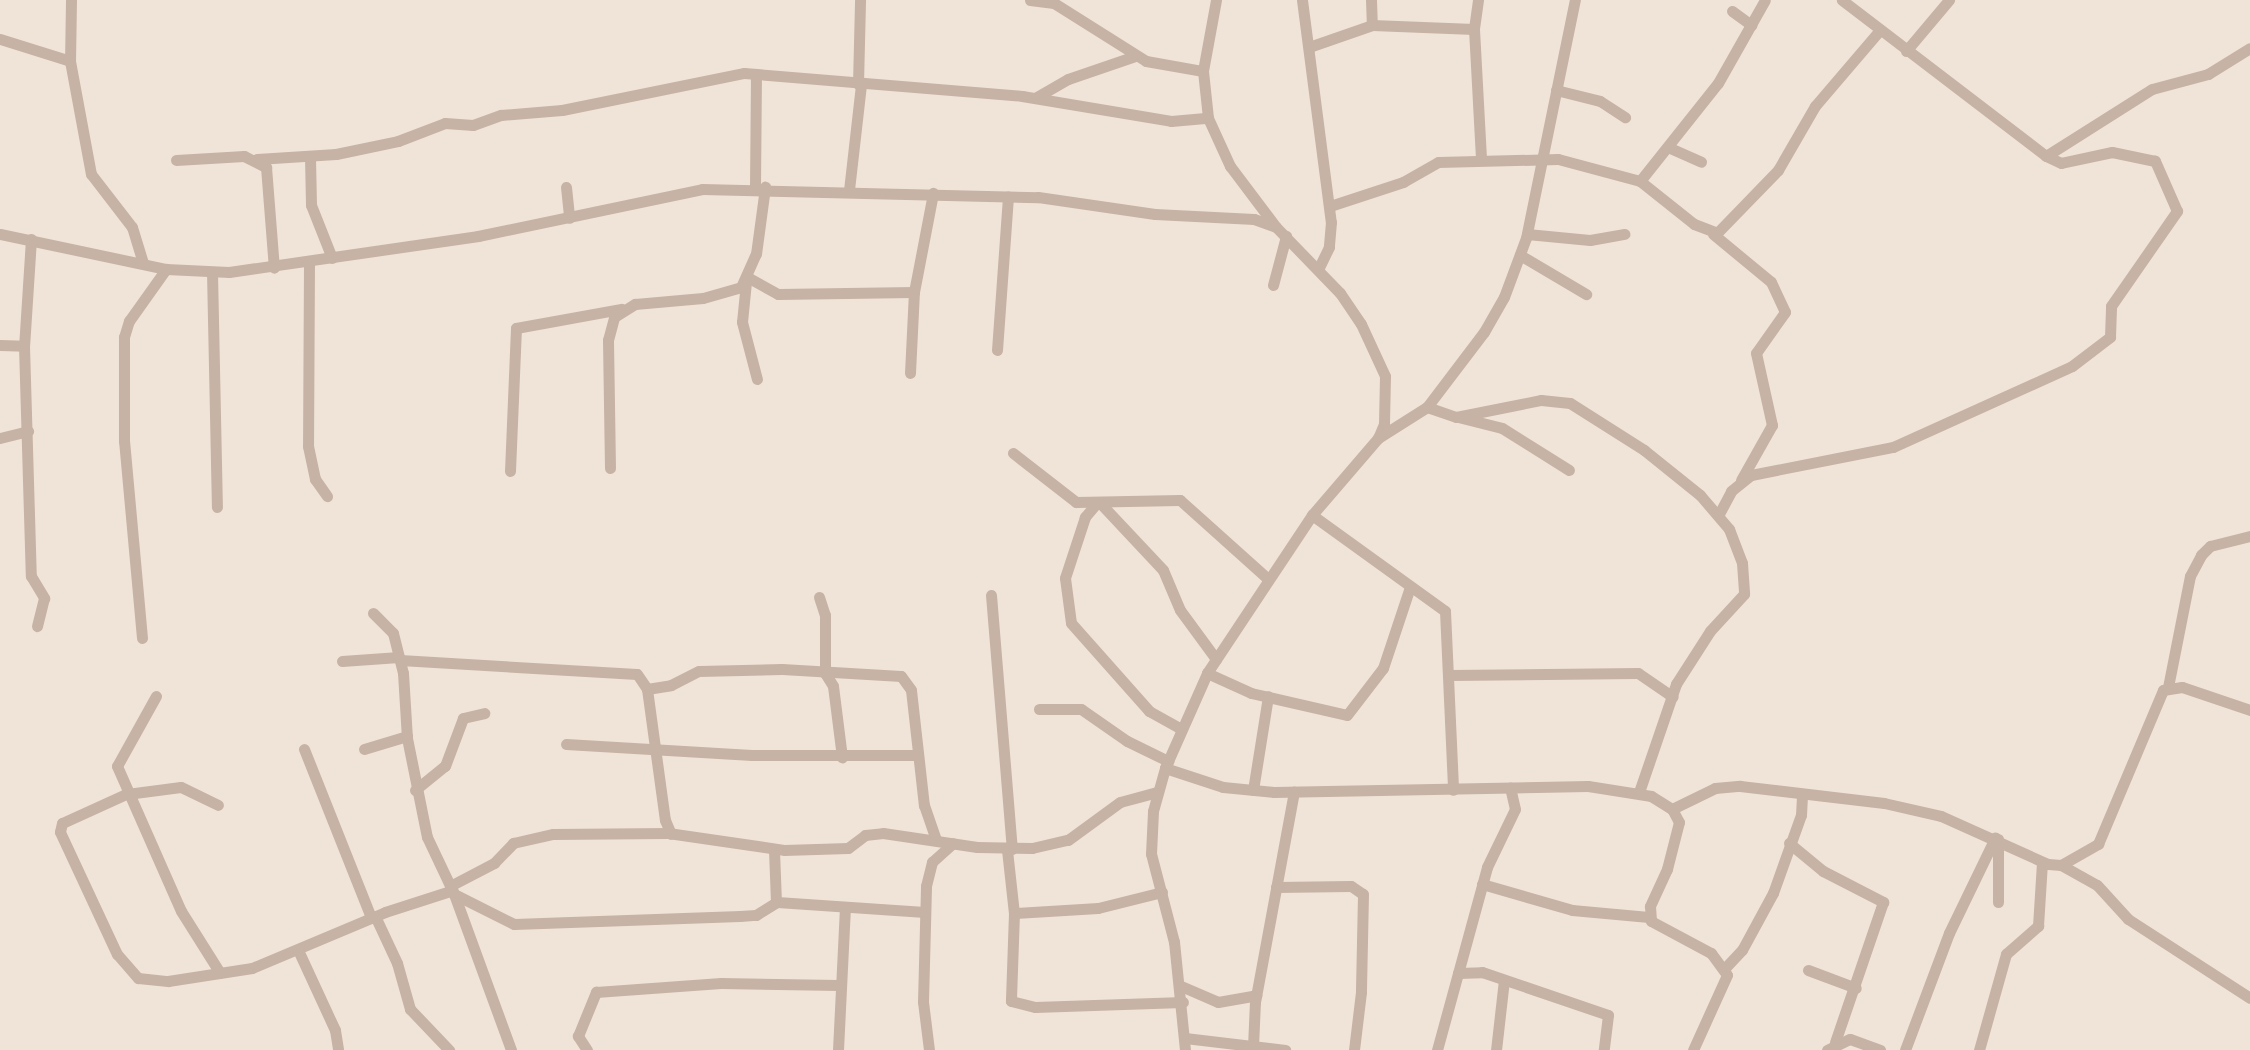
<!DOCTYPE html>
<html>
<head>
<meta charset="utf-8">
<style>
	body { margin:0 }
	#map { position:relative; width:2250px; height:1050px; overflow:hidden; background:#f0e4d9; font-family:Signika,sans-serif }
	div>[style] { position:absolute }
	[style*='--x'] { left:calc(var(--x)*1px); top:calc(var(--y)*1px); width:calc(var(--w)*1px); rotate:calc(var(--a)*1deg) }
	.minor>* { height:11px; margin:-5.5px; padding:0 5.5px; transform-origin:5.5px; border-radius:5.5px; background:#c7b3a5 }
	span { translate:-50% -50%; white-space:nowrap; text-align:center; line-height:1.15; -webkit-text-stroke:8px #f8eee4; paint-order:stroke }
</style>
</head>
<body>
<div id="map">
	<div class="minor">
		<i style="--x:71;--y:0;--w:61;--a:90.9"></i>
		<i style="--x:70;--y:61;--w:115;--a:79.5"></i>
		<i style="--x:91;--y:174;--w:67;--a:52.3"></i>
		<i style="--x:132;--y:227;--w:37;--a:73"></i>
		<i style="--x:1030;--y:0;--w:24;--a:7"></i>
		<i style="--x:1054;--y:3;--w:109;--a:32.2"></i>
		<i style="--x:1146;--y:61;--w:58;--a:10"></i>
		<i style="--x:1216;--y:0;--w:72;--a:100.4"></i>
		<i style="--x:1203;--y:71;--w:47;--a:83.9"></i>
		<i style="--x:1208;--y:118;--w:53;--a:65.4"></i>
		<i style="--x:1230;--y:166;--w:76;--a:53"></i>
		<i style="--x:1302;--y:0;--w:224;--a:82.6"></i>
		<i style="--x:1331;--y:222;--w:25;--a:95"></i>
		<i style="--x:1329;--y:247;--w:25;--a:116"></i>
		<i style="--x:1371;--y:0;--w:25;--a:88"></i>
		<i style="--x:1478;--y:0;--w:29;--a:98"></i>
		<i style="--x:1474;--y:29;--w:130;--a:86.9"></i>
		<i style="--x:1732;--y:11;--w:24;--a:36"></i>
		<i style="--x:0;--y:39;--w:73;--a:17.4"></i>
		<i style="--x:1309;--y:47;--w:67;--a:-19.2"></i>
		<i style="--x:1372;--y:25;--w:102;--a:2.2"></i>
		<i style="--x:1906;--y:51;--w:67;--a:-49.9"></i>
		<i style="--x:858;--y:84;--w:84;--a:-88.6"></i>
		<i style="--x:1556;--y:90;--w:45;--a:14"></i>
		<i style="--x:1600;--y:101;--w:30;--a:33"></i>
		<i style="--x:1035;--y:98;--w:38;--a:-30"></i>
		<i style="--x:1068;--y:79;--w:71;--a:-18.9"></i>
		<i style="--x:1670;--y:148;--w:34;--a:24"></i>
		<i style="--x:2046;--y:156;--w:125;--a:-32.3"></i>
		<i style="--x:2152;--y:89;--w:58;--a:-15"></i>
		<i style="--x:2208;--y:74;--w:49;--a:-31.8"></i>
		<i style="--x:310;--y:157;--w:48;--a:88.8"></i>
		<i style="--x:311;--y:205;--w:57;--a:68.4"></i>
		<i style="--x:257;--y:159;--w:79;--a:-3.6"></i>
		<i style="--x:336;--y:154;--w:63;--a:-11.8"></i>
		<i style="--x:398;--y:141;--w:50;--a:-21"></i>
		<i style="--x:445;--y:123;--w:28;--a:4"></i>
		<i style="--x:473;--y:125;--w:30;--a:-20"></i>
		<i style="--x:501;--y:115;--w:61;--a:-4.7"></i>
		<i style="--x:562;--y:110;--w:186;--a:-11.5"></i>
		<i style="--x:744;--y:73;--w:279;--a:4.7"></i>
		<i style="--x:1022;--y:96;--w:151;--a:9.5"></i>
		<i style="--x:1171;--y:121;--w:37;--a:-5"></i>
		<i style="--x:176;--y:160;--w:68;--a:-3.4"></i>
		<i style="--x:244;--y:156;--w:25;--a:27"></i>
		<i style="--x:266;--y:167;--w:101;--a:85.5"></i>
		<i style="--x:1640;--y:181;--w:125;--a:-51.5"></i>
		<i style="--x:1718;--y:83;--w:95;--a:-60.5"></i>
		<i style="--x:566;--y:187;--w:31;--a:84"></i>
		<i style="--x:755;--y:188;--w:112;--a:-89.5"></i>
		<i style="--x:849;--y:190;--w:107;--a:-83.5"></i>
		<i style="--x:1330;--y:206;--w:77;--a:-18.2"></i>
		<i style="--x:1403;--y:182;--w:40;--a:-29.7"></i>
		<i style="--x:1438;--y:162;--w:120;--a:-1.4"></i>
		<i style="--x:1558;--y:159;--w:85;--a:15"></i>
		<i style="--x:1640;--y:181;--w:69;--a:38.5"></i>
		<i style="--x:1694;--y:224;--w:25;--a:21"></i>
		<i style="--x:1717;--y:233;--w:88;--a:-45.9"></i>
		<i style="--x:1778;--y:170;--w:74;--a:-60"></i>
		<i style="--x:1815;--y:106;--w:99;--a:-49.5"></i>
		<i style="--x:0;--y:234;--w:170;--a:11.9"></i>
		<i style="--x:166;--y:269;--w:63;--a:2.7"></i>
		<i style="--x:229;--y:272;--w:252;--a:-8.2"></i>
		<i style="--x:478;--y:236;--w:229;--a:-11.8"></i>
		<i style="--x:702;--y:189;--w:336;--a:1.4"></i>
		<i style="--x:1038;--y:197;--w:118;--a:8.3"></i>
		<i style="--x:1155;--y:214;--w:99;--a:2.9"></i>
		<i style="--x:1254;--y:219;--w:23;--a:20"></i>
		<i style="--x:1276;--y:227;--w:92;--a:45.9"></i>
		<i style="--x:1340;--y:293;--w:37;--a:56"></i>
		<i style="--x:1361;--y:324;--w:57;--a:65.2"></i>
		<i style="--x:1385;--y:376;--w:48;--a:91.2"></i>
		<i style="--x:1384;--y:424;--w:15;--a:113"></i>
		<i style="--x:1527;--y:234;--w:63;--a:5.4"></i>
		<i style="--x:1590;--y:240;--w:35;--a:-10"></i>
		<i style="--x:1713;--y:234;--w:75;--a:39.6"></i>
		<i style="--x:1771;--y:282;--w:33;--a:65"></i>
		<i style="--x:1785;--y:312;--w:50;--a:125.3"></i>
		<i style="--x:1756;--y:353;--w:74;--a:77.5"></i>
		<i style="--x:1772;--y:425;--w:63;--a:119.4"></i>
		<i style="--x:31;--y:239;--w:107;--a:93.7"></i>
		<i style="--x:24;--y:346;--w:230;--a:88.3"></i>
		<i style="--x:31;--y:576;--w:26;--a:59"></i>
		<i style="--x:44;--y:598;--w:29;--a:104"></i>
		<i style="--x:1520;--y:255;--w:77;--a:30.6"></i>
		<i style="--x:309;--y:263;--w:183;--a:90.3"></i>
		<i style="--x:308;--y:446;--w:34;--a:78"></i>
		<i style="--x:315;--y:479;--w:21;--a:55"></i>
		<i style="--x:212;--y:272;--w:235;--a:88.8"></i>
		<i style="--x:749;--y:278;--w:33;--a:29"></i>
		<i style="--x:778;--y:294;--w:136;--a:-0.8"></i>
		<i style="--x:746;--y:282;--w:40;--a:95.7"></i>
		<i style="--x:742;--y:322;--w:59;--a:75.3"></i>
		<i style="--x:1273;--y:285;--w:51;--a:-75.1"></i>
		<i style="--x:0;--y:345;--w:24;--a:2"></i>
		<i style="--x:997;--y:350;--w:154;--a:-85.9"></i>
		<i style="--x:910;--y:373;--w:81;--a:-87.2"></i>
		<i style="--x:914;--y:292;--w:101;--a:-79.1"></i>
		<i style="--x:1427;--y:407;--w:31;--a:19"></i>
		<i style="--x:1456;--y:417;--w:87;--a:-11.3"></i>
		<i style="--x:1541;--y:400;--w:29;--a:6"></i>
		<i style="--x:1570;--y:403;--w:88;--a:32.4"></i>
		<i style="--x:1644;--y:450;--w:72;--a:38.8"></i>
		<i style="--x:1700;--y:495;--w:45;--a:49.5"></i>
		<i style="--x:1729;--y:529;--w:36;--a:69"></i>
		<i style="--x:1742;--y:563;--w:31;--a:86"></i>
		<i style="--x:1744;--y:594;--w:50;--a:132.6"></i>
		<i style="--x:1710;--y:631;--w:63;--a:122.7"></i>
		<i style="--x:1676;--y:684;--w:114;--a:108.9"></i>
		<i style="--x:1458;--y:417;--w:45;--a:14"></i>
		<i style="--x:1502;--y:428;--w:79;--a:32.1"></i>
		<i style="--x:0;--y:438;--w:29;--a:-14"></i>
		<i style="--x:1013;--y:453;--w:80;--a:37.9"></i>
		<i style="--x:1076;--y:502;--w:104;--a:-1.1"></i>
		<i style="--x:1180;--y:500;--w:117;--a:41.9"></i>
		<i style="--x:610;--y:468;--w:128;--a:-90.9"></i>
		<i style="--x:608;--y:340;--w:24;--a:-75"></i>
		<i style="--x:614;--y:317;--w:25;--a:-32"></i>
		<i style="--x:635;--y:304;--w:68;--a:-5"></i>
		<i style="--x:703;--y:298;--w:40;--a:-16"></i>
		<i style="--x:741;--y:287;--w:36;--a:-66"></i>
		<i style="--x:756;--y:254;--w:68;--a:-82.3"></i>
		<i style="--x:510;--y:471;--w:143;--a:-87.6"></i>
		<i style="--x:516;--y:328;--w:107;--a:-10.3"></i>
		<i style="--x:1095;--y:505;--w:16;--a:130"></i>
		<i style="--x:1085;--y:517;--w:64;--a:108.2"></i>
		<i style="--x:1065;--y:578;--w:45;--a:82.4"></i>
		<i style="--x:1071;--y:623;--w:118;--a:48.4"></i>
		<i style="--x:1149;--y:711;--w:37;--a:29"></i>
		<i style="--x:1102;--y:505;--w:89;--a:46.8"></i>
		<i style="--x:1163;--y:570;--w:43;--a:67"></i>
		<i style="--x:1180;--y:610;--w:61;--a:53.7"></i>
		<i style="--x:1719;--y:514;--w:26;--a:-62"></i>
		<i style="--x:1731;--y:491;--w:26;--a:-39"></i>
		<i style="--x:1751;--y:475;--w:145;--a:-11.2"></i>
		<i style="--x:1893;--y:447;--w:196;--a:-24.3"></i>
		<i style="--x:2072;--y:366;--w:48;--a:-37.3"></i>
		<i style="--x:2110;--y:337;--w:31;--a:-88"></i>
		<i style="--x:2111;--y:306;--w:116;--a:-55.2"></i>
		<i style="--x:2177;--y:211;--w:55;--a:-113.7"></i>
		<i style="--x:2155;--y:161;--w:44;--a:-168.2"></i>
		<i style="--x:2112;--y:152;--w:52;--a:167.8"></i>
		<i style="--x:2061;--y:163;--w:17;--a:-155"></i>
		<i style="--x:2046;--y:156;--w:257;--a:-142.6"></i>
		<i style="--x:1312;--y:515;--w:164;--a:35.8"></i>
		<i style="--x:1445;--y:611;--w:179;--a:87.4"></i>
		<i style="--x:991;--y:595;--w:255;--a:85.3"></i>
		<i style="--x:819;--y:597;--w:19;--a:72"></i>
		<i style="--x:825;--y:615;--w:58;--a:90"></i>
		<i style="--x:825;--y:673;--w:15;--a:58"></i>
		<i style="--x:833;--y:686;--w:72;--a:82.8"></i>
		<i style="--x:373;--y:613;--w:28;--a:45"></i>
		<i style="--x:393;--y:633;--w:41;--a:76"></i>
		<i style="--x:403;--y:673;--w:65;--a:86.5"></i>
		<i style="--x:407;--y:738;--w:101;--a:78.6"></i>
		<i style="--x:427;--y:837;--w:63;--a:64.7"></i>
		<i style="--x:454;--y:894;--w:166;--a:69.9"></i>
		<i style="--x:142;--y:638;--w:198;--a:-95.2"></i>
		<i style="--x:124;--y:441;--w:104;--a:-90"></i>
		<i style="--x:124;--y:337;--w:17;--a:-73"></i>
		<i style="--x:129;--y:321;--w:64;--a:-54.6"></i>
		<i style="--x:400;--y:660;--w:237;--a:3.4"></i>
		<i style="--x:637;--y:674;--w:18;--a:56"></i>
		<i style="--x:647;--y:689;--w:132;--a:82.2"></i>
		<i style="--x:665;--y:820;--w:15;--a:67"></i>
		<i style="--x:342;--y:661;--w:57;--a:-4"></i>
		<i style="--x:1207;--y:673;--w:48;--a:24.4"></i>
		<i style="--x:1251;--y:693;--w:98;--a:12.9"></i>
		<i style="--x:1347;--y:715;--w:59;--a:-52.5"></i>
		<i style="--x:1383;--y:668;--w:82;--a:-71.6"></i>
		<i style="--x:1450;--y:675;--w:188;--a:-0.6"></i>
		<i style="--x:1638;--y:673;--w:42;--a:34.4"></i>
		<i style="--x:2168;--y:687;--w:113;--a:-78.8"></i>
		<i style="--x:2190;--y:576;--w:24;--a:-62"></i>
		<i style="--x:2201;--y:555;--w:13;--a:-45"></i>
		<i style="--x:2210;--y:546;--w:41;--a:-14"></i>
		<i style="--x:647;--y:689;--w:24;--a:-9"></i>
		<i style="--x:671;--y:685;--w:31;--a:-27"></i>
		<i style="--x:699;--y:671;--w:83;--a:-1.4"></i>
		<i style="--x:782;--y:669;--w:119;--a:3.4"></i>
		<i style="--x:901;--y:676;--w:17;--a:54"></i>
		<i style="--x:911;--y:690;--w:116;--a:83.6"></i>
		<i style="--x:924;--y:805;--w:36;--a:71"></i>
		<i style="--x:156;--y:696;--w:80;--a:119.1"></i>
		<i style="--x:117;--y:766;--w:158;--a:66.2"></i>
		<i style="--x:181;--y:911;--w:73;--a:57.8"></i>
		<i style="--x:1039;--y:709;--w:42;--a:0"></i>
		<i style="--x:1081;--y:709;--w:56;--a:34.8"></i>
		<i style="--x:1127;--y:741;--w:46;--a:26"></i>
		<i style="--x:566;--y:744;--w:186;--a:3.4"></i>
		<i style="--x:752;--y:755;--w:166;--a:0"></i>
		<i style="--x:304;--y:749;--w:181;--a:68.3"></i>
		<i style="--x:364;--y:749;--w:45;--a:-16.8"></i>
		<i style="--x:1165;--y:768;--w:61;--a:18.1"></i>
		<i style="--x:1223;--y:787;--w:51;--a:5.6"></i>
		<i style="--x:1274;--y:792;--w:314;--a:-1.1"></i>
		<i style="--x:1588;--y:786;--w:64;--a:9"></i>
		<i style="--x:1651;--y:796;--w:25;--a:32"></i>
		<i style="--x:1672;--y:809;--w:15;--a:62"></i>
		<i style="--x:1679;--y:822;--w:49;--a:104.3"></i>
		<i style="--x:1667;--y:869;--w:41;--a:114.7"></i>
		<i style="--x:1650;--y:906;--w:15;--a:86"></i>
		<i style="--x:1651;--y:921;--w:68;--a:28.1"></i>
		<i style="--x:1711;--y:953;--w:27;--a:54"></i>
		<i style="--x:1727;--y:975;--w:82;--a:114.4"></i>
		<i style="--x:415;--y:790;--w:38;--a:-39"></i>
		<i style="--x:445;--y:766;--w:51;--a:-69.4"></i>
		<i style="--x:463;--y:718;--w:22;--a:-13"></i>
		<i style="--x:1253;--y:790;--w:95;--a:-80.9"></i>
		<i style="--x:126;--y:794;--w:70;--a:155.6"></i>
		<i style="--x:62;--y:823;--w:9;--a:103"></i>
		<i style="--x:60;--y:832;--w:135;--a:65"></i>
		<i style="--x:117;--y:954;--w:32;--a:49"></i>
		<i style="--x:138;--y:978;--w:30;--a:6"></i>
		<i style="--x:168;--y:981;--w:85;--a:-8.8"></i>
		<i style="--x:252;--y:968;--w:144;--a:-22.8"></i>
		<i style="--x:385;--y:912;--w:71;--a:-17.9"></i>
		<i style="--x:127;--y:794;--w:54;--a:-7.4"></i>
		<i style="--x:181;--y:787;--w:41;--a:25.9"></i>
		<i style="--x:1672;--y:809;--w:48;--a:-26"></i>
		<i style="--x:1715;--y:788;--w:25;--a:-5"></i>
		<i style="--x:1740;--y:786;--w:145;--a:6.7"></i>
		<i style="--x:1884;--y:803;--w:58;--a:12.8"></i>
		<i style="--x:1941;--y:816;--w:117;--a:24.2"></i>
		<i style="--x:2048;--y:864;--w:13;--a:4"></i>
		<i style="--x:2061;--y:865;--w:41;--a:29.1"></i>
		<i style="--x:2097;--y:885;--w:46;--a:47.6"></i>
		<i style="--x:2128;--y:919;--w:145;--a:32.9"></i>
		<i style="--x:1998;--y:839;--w:63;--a:90"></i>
		<i style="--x:1789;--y:843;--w:44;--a:39.5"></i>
		<i style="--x:1823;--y:871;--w:68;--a:27.3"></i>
		<i style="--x:1883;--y:902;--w:148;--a:108.9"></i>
		<i style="--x:774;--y:850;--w:52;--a:87.8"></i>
		<i style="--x:1007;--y:850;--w:63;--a:83.7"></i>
		<i style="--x:1014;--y:913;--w:88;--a:92"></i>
		<i style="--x:1011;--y:1001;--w:25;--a:14"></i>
		<i style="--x:1035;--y:1007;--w:148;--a:-1.9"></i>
		<i style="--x:2061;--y:865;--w:43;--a:-29.6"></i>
		<i style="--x:2098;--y:844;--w:167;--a:-67.1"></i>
		<i style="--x:2163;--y:690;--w:19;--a:-9"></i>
		<i style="--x:2182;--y:687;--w:72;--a:18.7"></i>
		<i style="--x:1482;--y:884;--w:94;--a:16.1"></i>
		<i style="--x:1572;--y:910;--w:77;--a:5.2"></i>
		<i style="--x:450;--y:886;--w:50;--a:-27.6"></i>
		<i style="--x:494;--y:863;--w:28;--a:-46"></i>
		<i style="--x:513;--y:843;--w:41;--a:-12.7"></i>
		<i style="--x:553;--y:834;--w:115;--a:-0.5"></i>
		<i style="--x:668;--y:833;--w:117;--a:8.3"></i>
		<i style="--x:784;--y:850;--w:64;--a:-1.8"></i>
		<i style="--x:848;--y:848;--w:21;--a:-37"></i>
		<i style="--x:865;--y:835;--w:18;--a:-6"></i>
		<i style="--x:883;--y:833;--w:95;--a:8.5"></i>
		<i style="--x:977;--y:847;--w:55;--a:1"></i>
		<i style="--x:1032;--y:848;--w:37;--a:-13"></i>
		<i style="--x:1068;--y:840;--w:64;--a:-36.2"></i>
		<i style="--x:1120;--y:802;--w:38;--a:-15"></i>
		<i style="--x:1276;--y:887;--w:75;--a:-0.8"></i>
		<i style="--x:1351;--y:886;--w:14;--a:34"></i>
		<i style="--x:1363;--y:894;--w:98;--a:91.2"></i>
		<i style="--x:1361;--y:992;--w:58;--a:96.9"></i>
		<i style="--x:454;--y:894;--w:67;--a:26.6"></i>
		<i style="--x:514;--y:924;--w:226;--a:-2"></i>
		<i style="--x:740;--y:916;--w:16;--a:-4"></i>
		<i style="--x:756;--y:915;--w:25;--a:-32"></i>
		<i style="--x:777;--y:902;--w:148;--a:3.9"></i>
		<i style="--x:1014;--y:913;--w:84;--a:-3.4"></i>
		<i style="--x:1098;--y:908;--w:66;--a:-14"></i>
		<i style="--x:375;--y:916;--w:52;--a:64.9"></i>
		<i style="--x:397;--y:963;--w:48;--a:74.2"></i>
		<i style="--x:410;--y:1009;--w:57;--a:46.4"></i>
		<i style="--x:298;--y:950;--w:88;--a:65.2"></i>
		<i style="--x:335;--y:1030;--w:20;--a:81"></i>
		<i style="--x:1725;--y:968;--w:25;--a:-47"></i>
		<i style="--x:1742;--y:950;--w:65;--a:-61.5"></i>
		<i style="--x:1773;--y:893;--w:83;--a:-70.3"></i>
		<i style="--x:1801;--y:815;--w:20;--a:-87"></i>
		<i style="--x:1808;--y:970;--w:51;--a:20.6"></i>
		<i style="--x:1458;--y:973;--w:24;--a:-2"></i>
		<i style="--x:1482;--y:972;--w:133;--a:18.8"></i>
		<i style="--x:1608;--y:1015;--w:35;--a:97"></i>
		<i style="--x:1181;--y:986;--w:40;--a:23.4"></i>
		<i style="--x:1218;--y:1002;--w:39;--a:-10"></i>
		<i style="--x:1185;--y:1038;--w:101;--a:6.8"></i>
		<i style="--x:1253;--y:1047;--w:45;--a:-87.5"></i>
		<i style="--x:1255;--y:1002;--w:214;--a:-79.5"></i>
		<i style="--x:587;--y:1050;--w:17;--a:-123"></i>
		<i style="--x:578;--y:1036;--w:48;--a:-67.8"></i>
		<i style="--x:596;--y:992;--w:125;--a:-4.1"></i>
		<i style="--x:721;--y:983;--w:117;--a:1"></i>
		<i style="--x:838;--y:1050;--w:143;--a:-87.2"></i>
		<i style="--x:929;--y:1050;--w:48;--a:-97.1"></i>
		<i style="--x:923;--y:1002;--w:116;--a:-88.5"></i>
		<i style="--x:926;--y:886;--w:25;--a:-76"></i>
		<i style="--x:932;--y:862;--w:28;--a:-42"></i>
		<i style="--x:1185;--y:1050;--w:109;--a:-95.8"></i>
		<i style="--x:1174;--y:942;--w:91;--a:-104.6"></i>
		<i style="--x:1151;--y:854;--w:43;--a:-87.3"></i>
		<i style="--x:1153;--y:811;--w:45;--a:-74.4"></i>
		<i style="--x:1165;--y:768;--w:104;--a:-66.1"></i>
		<i style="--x:1207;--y:673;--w:190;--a:-56.4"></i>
		<i style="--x:1312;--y:515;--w:101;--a:-49.4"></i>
		<i style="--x:1378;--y:438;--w:58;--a:-32.3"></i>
		<i style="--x:1427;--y:407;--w:94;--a:-52.8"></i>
		<i style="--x:1484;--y:332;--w:40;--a:-60.3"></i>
		<i style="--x:1504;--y:297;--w:63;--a:-69.6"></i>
		<i style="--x:1526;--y:238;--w:243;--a:-78.4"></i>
		<i style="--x:1437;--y:1050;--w:190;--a:-74.7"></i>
		<i style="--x:1487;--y:867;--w:64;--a:-64.2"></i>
		<i style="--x:1515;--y:809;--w:22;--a:-103"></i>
		<i style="--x:1496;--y:1050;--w:70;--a:-83.5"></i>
		<i style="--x:1827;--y:1050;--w:25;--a:-26"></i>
		<i style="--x:1850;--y:1039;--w:32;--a:20"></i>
		<i style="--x:1905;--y:1050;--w:125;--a:-69.4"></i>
		<i style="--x:1949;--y:933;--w:106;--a:-64.2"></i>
		<i style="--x:1979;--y:1050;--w:100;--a:-74.3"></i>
		<i style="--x:2006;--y:954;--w:43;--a:-41.2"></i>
		<i style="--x:2038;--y:926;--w:64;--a:-86.4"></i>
	</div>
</div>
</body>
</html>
